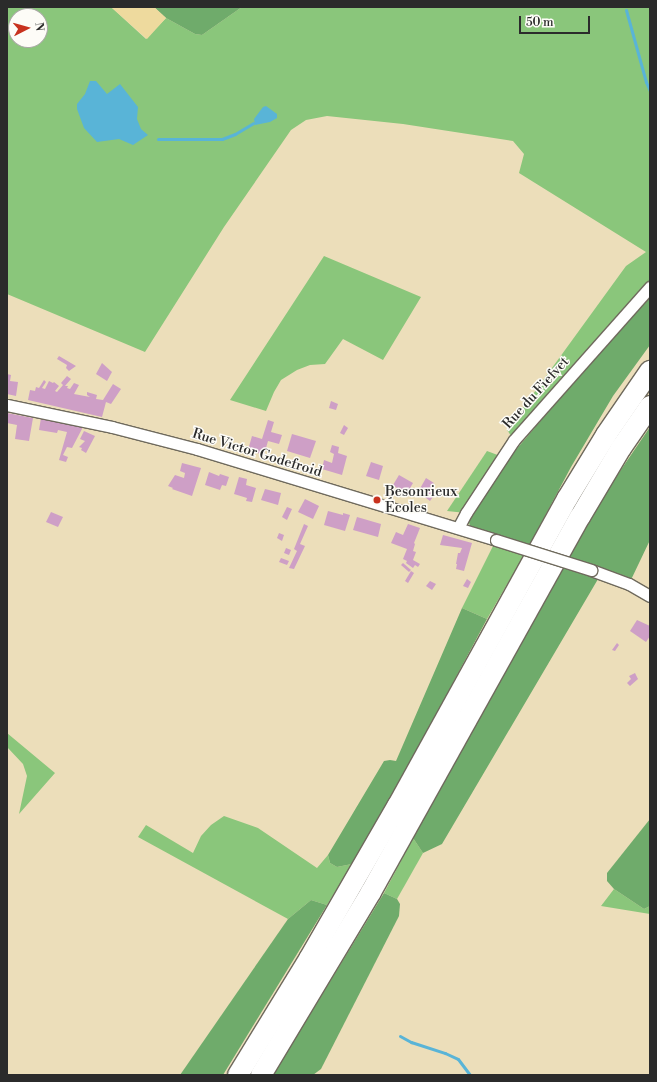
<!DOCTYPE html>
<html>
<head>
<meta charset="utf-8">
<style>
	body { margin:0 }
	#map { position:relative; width:657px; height:1082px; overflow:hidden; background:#ecdeba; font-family:"Libre Bodoni",serif }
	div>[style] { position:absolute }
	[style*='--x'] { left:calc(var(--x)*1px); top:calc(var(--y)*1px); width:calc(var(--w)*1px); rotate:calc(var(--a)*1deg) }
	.green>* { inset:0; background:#8ac67b }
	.forest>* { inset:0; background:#6fab6b }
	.sand>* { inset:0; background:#eeda9e }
	.water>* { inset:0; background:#59b4d7 }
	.stream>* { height:3px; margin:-1.5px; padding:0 1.5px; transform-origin:1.5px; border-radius:1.5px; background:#59b4d7 }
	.building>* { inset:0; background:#ce9fc6 }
	.roads { filter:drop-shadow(1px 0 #6f6a5d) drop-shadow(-1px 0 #6f6a5d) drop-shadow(0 1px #6f6a5d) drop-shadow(0 -1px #6f6a5d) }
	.minor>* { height:11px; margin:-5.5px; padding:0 5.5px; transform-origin:5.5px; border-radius:5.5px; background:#fff }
	.motorway>* { height:20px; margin:-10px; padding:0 10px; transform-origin:10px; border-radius:10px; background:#fff }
	.bridges { filter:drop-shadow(1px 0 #6f6a5d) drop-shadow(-1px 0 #6f6a5d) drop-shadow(0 1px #6f6a5d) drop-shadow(0 -1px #6f6a5d) }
	.minor-bridge>* { height:11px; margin:-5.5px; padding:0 5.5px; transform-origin:5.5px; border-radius:5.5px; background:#fff }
	.dots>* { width:11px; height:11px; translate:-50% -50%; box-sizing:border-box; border:2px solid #fdfcf7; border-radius:50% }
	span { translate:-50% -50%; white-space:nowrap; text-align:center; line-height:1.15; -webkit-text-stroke:3px #fdfcf7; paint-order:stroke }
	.street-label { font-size:14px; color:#2b2b2b }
	.poi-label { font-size:14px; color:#2b2b2b }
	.left { translate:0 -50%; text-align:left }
	.frame { position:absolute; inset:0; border:8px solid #2b2b2b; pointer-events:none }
	.north { position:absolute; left:8px; top:8px; width:40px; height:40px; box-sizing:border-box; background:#fdfcf7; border:1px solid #a9a8a5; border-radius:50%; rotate:84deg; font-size:11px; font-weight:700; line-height:16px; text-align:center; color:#2b2b2b }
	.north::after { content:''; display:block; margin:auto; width:14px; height:18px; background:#c8321e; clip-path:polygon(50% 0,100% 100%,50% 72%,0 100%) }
	.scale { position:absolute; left:519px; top:16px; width:71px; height:18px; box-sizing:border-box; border:2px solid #2b2b2b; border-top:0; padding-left:5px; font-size:12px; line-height:14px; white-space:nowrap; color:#2b2b2b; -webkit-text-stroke:3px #fdfcf7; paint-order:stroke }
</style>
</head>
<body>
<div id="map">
	<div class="green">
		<i style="clip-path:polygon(evenodd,7px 7px,111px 7px,146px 39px,166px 18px,195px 34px,202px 35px,242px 7px,650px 7px,650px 287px,514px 440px,507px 430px,626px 266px,646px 252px,519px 173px,524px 154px,513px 141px,403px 124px,327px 116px,306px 120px,291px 130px,224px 227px,145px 352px,7px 294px,7px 7px,16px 16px,40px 16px,40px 40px,16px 40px,16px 16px)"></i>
		<i style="clip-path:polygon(324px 256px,421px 297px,383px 360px,343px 339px,325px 364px,310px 365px,297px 370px,281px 380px,274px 392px,266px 411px,230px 400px)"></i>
		<i style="clip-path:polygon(487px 451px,503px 457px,466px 513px,447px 511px)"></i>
		<i style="clip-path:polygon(496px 540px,527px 550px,487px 619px,462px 608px)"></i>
		<i style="clip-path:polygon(7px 733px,55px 773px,19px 814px,27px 776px,23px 764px,7px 747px)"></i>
		<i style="clip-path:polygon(224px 816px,258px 828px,317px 868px,328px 855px,330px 863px,337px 867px,352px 864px,327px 905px,311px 900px,288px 919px,138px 837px,146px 825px,193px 853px,201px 836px,211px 825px)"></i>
		<i style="clip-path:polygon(413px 838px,423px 853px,397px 899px,384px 893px)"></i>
		<i style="clip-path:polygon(614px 889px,644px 909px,650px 906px,650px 914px,601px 906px)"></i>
	</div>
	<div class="forest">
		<i style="clip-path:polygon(154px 7px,242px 7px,202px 35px,195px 34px,166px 18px)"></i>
		<i style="clip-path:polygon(650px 297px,650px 345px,613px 396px,571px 467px,527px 550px,470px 527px,467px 513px,514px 452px,561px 397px)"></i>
		<i style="clip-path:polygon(650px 427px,650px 540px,629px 584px,601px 574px,442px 844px,423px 853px,413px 838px,567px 562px,582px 527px)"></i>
		<i style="clip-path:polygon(462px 608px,487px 619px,416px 752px,352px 864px,337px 867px,330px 863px,328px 855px,384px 761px,390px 760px,396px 761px)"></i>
		<i style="clip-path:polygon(650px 819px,650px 906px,644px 909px,614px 889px,607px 881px,607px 873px)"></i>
		<i style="clip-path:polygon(384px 893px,397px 899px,400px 904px,399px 916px,321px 1069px,313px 1075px,273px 1075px)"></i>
		<i style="clip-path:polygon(311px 900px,327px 905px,223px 1075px,180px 1075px,288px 919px)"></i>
	</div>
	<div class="sand">
		<i style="clip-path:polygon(111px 7px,154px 7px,166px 18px,147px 39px)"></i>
	</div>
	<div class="water">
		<i style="clip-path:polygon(90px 81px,96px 81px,107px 94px,120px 84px,138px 107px,137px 119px,141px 129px,148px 135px,133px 145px,119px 139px,97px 142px,84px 128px,77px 109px,77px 104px,85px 94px)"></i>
		<i style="clip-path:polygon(266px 106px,277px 114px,277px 118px,270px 122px,255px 125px,254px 119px,263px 107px)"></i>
	</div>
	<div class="stream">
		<i style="--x:626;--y:10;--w:75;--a:74.5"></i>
		<i style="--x:646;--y:82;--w:10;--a:66"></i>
		<i style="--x:158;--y:139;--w:64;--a:0"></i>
		<i style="--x:222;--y:139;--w:14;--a:-21"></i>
		<i style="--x:235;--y:134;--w:21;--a:-31"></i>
		<i style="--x:400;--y:1036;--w:13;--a:29"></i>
		<i style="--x:411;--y:1042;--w:36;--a:18"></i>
		<i style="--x:445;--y:1053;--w:14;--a:25"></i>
		<i style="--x:458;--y:1059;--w:20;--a:53"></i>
	</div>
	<div class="building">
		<i style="clip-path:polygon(59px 356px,76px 366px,69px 371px,66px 368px,67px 365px,57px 359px)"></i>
		<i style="clip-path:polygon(102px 363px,112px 372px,107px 381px,96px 374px)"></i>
		<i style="clip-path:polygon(7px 374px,11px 375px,10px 381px,18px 382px,16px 396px,7px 394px)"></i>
		<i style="clip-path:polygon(67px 376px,71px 379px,65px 386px,68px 386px,67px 388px,70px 389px,74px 383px,79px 385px,74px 394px,90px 397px,87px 395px,87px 392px,97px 395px,96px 399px,103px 400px,113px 384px,121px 389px,111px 404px,106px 402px,102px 417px,28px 400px,30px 390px,35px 391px,36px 387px,39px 388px,44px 380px,46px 382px,42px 388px,45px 389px,49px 381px,53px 383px,54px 382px,59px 386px,55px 391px,57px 392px,63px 385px,61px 383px)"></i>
		<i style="clip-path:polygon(331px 401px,338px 404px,336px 410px,329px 408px)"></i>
		<i style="clip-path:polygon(7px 413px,33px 418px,29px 441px,15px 439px,17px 425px,7px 423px)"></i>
		<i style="clip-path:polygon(41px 418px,83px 427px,72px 448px,67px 447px,63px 455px,68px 457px,66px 462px,59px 460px,67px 432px,58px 430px,57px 433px,39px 430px)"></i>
		<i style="clip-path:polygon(268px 420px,274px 422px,271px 432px,282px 435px,279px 444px,268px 441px,264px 455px,248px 450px,252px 436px,262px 439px)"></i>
		<i style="clip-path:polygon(344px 425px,348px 428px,344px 435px,340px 433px)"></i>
		<i style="clip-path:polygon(84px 431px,95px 436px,86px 453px,81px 450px,82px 448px,79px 447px,85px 441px,80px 439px)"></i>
		<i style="clip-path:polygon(292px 434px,316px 441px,310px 458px,287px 451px)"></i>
		<i style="clip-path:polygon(332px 445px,339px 447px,338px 453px,347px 456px,342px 475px,322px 469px,324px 460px,332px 463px,334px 454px,330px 452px)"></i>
		<i style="clip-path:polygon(371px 462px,383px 466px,379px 480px,366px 476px)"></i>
		<i style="clip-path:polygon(182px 463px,201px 468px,192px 496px,172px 489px,173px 488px,168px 486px,175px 475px,184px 478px,185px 473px,180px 471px)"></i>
		<i style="clip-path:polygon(209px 472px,219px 476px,220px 474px,229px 477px,226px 486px,222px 485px,220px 490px,205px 485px)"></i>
		<i style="clip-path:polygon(399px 475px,413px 483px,406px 495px,393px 485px)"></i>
		<i style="clip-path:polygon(239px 477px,247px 479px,246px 485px,256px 488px,252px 502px,246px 501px,247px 498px,234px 494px)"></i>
		<i style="clip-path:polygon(426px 478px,434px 483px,431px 487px,437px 491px,430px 501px,418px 492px)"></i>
		<i style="clip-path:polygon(265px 489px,281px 493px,278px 505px,261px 500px)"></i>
		<i style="clip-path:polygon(305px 499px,319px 506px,313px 519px,298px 512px)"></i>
		<i style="clip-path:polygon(287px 507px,292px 509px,287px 520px,282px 517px)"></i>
		<i style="clip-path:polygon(328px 511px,343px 515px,343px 513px,350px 515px,345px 531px,324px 525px)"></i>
		<i style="clip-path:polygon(51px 512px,63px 517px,58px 527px,46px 522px)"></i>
		<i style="clip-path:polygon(357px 517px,381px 524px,378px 537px,353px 530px)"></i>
		<i style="clip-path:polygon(304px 524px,308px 526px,300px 544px,305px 546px,294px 569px,289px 568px,297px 551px,294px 549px)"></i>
		<i style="clip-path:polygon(408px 524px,420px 528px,414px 543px,415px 544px,413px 551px,416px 552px,413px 560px,420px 564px,418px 567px,415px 565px,413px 568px,406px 563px,407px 561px,403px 559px,407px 549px,391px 543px,396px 532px,403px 535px)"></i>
		<i style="clip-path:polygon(279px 533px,284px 535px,282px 541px,277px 538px)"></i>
		<i style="clip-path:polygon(443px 535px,472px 543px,464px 571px,456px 569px,457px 564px,456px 564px,458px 553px,460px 553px,462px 548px,440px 545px)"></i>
		<i style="clip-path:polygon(286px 548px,291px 550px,289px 555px,284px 553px)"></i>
		<i style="clip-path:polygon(281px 558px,289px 561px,287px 565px,279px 562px)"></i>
		<i style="clip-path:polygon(403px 563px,411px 570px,409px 572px,401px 565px)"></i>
		<i style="clip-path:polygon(411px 571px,414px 573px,408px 583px,405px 581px)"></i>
		<i style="clip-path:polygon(467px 579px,471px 582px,468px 588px,463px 586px)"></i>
		<i style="clip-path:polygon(430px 581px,436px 584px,432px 590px,426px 586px)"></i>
		<i style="clip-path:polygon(637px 620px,650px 626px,650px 636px,646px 642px,630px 631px)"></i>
		<i style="clip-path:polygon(617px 643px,619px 645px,615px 651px,612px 650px)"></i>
		<i style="clip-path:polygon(635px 673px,638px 679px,630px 686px,627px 683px,631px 679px,629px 676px)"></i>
	</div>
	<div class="roads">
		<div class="minor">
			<i style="--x:7;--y:405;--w:107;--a:11.8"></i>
			<i style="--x:112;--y:427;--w:88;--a:14.5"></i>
			<i style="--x:197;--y:449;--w:313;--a:16.9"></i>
			<i style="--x:458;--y:528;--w:17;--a:-62"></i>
			<i style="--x:466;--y:513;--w:87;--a:-56.7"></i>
			<i style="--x:514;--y:440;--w:205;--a:-48.4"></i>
			<i style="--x:591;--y:570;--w:40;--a:20.2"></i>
			<i style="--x:629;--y:584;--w:24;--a:30"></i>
		</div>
		<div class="motorway">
			<i style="--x:238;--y:1075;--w:136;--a:-58.5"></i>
			<i style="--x:309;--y:959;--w:178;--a:-60"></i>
			<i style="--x:398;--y:805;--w:350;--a:-61.1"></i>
			<i style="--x:567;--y:499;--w:75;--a:-58.6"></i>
			<i style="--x:606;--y:435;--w:78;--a:-55.5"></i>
			<i style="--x:261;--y:1075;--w:214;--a:-59"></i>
			<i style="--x:371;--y:892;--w:429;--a:-60.9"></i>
			<i style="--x:580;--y:517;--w:80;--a:-59.3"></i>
			<i style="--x:621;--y:448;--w:51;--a:-55.4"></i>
		</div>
	</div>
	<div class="bridges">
		<div class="minor-bridge">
			<i style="--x:496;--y:540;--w:100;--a:17.5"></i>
		</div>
	</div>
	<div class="dots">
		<i style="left:377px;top:500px;background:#c8321e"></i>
	</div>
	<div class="street-label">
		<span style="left:536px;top:393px;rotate:-48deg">Rue du Fiefvet</span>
		<span style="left:257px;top:453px;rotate:17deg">Rue Victor Godefroid</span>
	</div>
	<div class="poi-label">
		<span class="left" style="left:385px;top:500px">Besonrieux<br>Écoles</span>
	</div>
	<div class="frame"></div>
	<div class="north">N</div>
	<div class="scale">50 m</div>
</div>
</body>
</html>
